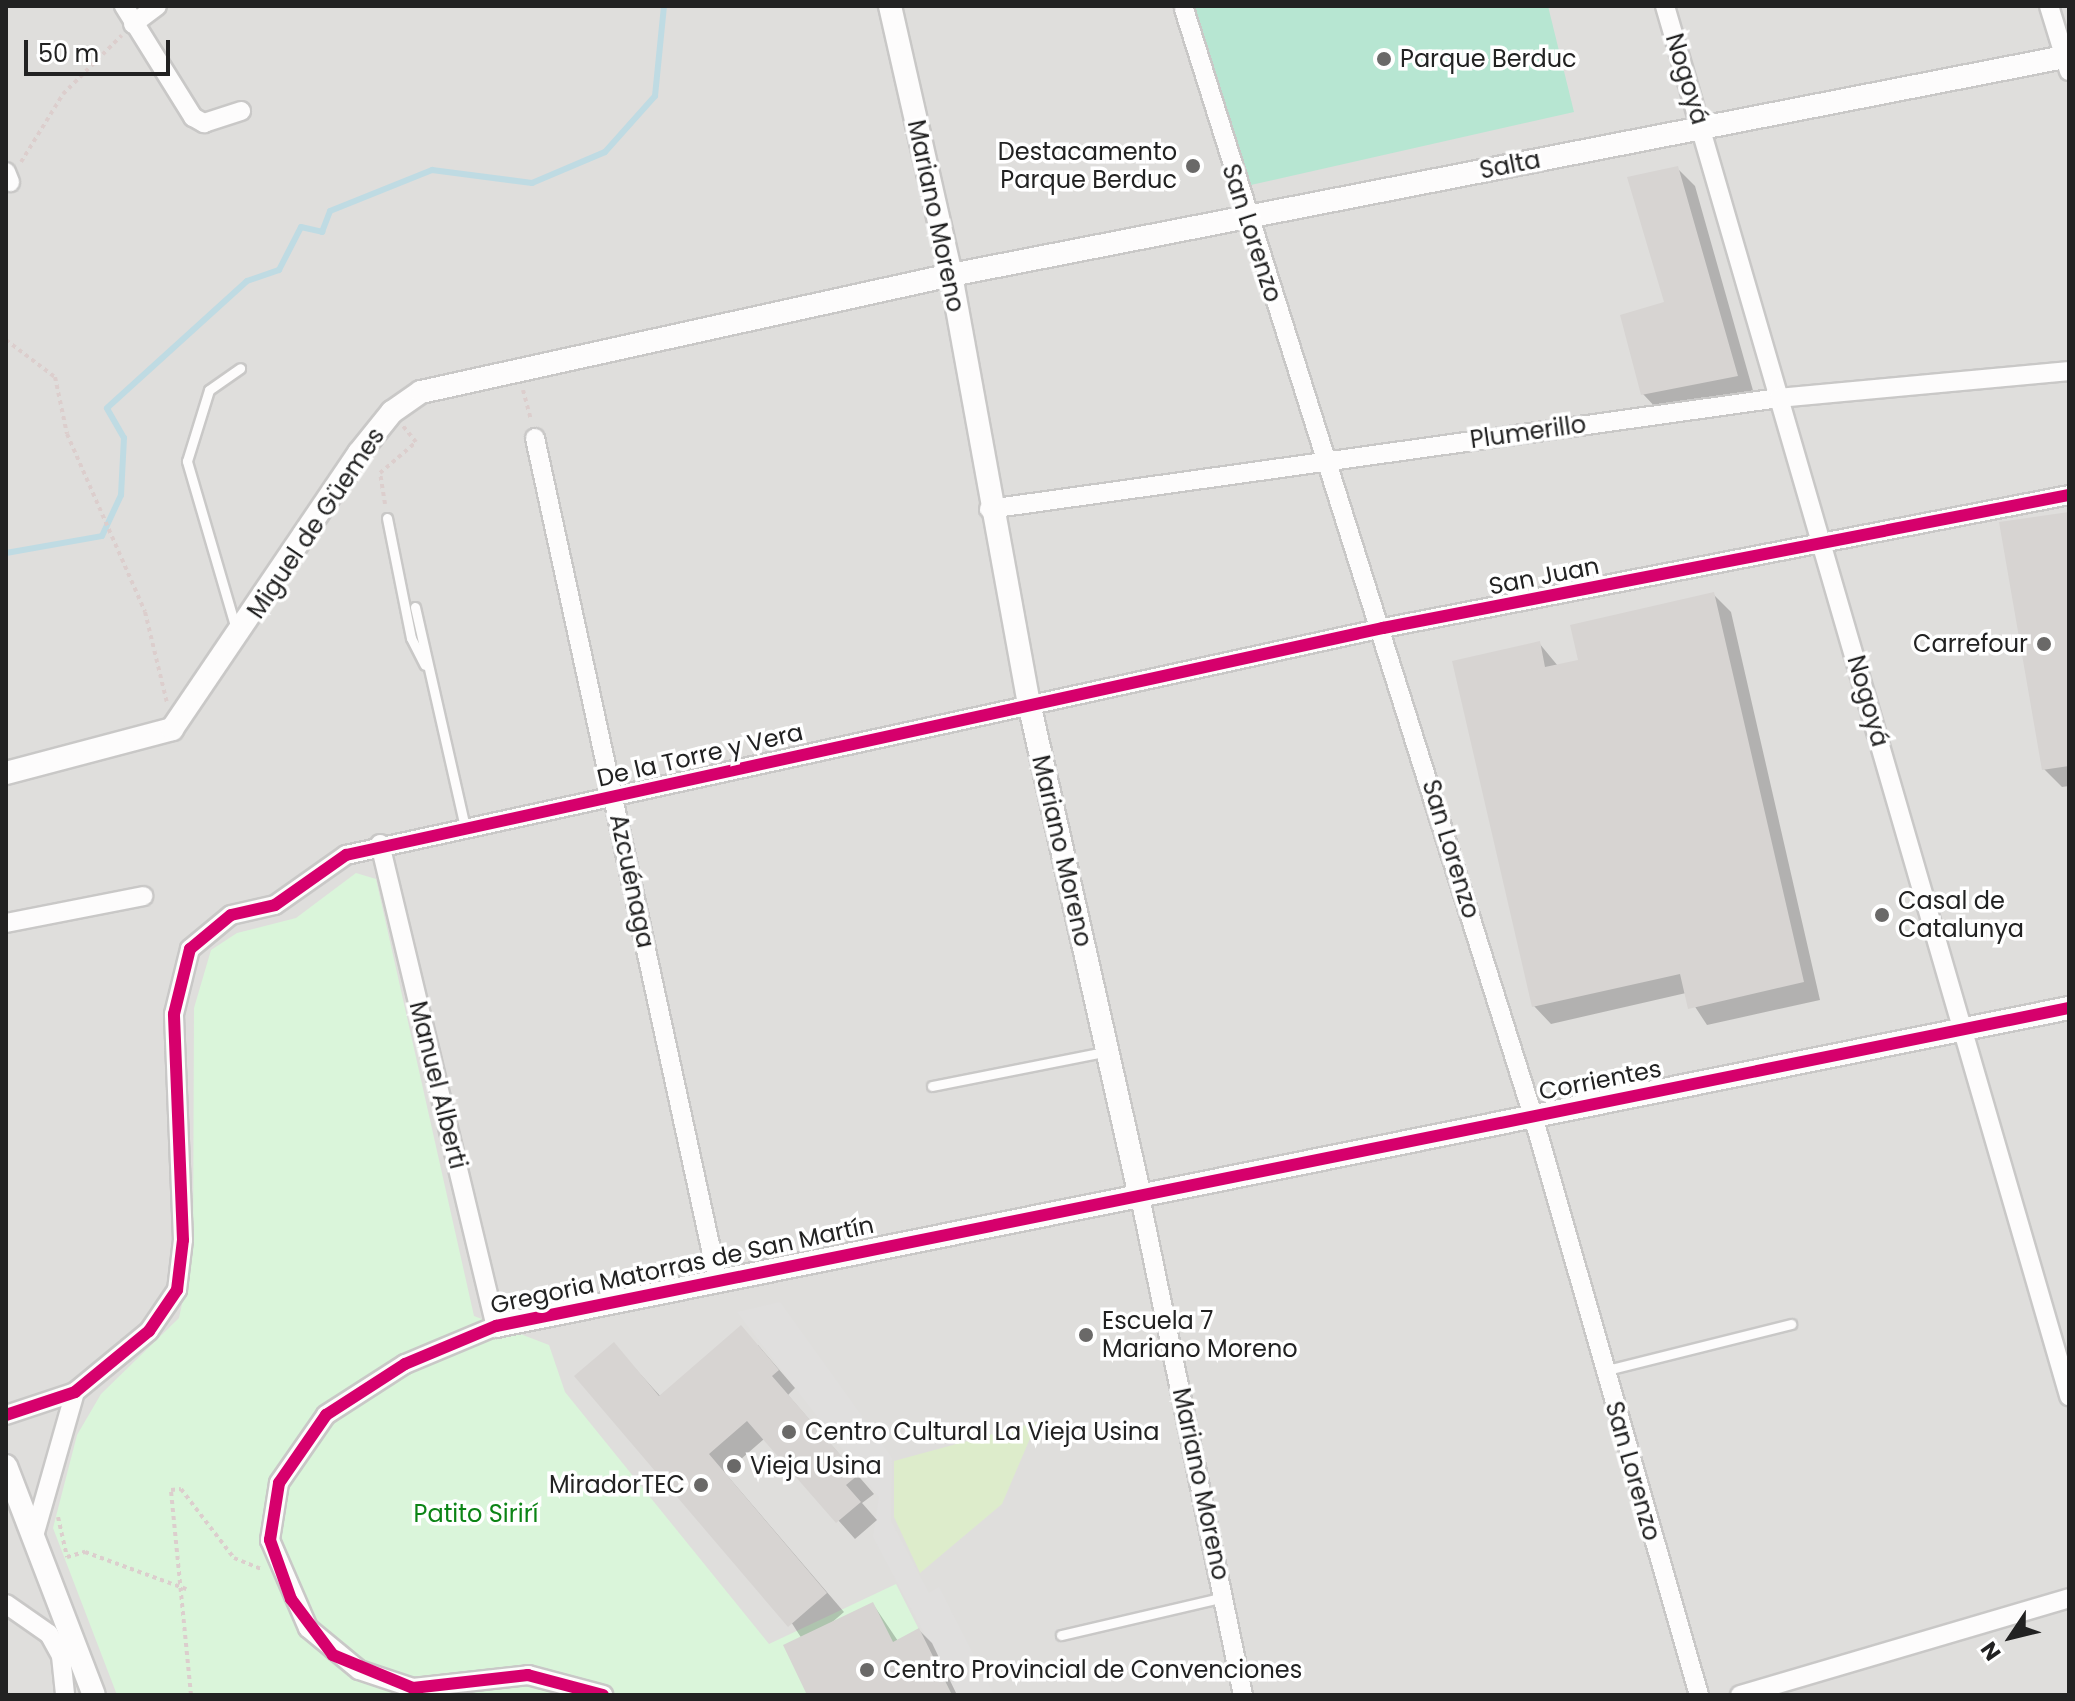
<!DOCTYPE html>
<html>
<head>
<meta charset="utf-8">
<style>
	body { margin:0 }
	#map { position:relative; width:2075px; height:1701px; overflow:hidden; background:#f0eeeb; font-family:Poppins,sans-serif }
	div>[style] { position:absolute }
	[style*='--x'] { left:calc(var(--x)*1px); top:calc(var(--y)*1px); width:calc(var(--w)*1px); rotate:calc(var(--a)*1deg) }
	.residential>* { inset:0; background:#dfdedc }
	.grass>* { inset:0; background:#ddeccb }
	.park>* { inset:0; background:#daf5da }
	.pitch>* { inset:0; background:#b7e6d2 }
	.parking>* { inset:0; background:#e0dfde }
	.shadow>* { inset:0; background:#0003 }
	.stream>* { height:6px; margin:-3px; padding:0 3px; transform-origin:3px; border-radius:3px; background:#bfdbe3 }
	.building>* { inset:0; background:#d7d4d2 }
	.path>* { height:4px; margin-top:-2px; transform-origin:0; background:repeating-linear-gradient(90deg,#dccecd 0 4px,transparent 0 8px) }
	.roads { filter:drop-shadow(2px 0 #c9c8c7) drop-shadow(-2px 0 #c9c8c7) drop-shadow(0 2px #c9c8c7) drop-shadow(0 -2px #c9c8c7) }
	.service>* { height:9px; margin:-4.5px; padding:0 4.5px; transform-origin:4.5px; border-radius:4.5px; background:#fdfcfc }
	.minor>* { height:18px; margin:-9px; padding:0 9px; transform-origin:9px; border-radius:9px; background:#fdfcfc }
	.tertiary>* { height:22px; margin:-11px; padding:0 11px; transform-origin:11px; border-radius:11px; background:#fdfcfc }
	.cycleway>* { height:12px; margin:-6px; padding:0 6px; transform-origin:6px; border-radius:6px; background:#d6006c }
	.dots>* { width:22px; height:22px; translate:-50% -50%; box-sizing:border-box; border:4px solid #fff; border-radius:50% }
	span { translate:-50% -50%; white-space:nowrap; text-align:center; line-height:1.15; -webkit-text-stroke:7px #fff; paint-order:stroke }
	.poi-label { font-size:24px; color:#222 }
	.left { translate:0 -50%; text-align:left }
	.right { translate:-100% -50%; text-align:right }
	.street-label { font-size:24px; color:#222 }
	.park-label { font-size:24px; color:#0c8416 }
	.frame { position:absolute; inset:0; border:8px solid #222; pointer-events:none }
	.north { position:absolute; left:1971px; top:1597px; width:80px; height:80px; -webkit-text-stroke:6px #fff; paint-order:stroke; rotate:235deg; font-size:22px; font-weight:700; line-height:32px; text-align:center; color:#222 }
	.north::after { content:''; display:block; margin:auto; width:28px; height:36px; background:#222; clip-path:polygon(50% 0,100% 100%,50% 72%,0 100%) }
	.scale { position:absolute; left:24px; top:40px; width:146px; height:36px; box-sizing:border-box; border:4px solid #222; border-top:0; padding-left:10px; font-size:24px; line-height:28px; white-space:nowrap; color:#222; -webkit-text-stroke:6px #fff; paint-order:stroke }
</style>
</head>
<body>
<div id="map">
	<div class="residential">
		<i style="clip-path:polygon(6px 6px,2069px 6px,2069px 1695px,6px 1695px)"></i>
	</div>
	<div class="grass">
		<i style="clip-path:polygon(1037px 1422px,1002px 1504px,920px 1573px,894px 1517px,894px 1461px)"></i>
	</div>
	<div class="park">
		<i style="clip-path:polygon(356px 873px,376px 879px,474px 1316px,549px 1345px,565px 1392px,769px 1644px,896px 1584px,952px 1695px,117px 1695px,53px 1528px,77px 1435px,101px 1394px,179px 1318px,193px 1252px,194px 1008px,211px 950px,237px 933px,296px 918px)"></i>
	</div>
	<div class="pitch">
		<i style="clip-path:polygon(1192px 6px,1548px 6px,1574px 112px,1242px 187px)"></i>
	</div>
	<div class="parking">
		<i style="clip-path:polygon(780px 1302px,892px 1458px,891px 1521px,929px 1593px,939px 1587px,994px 1695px,957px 1695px,873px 1537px,879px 1497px,737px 1312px)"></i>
	</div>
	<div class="shadow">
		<i style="clip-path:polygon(1677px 168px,1695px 186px,1754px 394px,1660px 412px,1643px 394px,1667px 304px)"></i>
		<i style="clip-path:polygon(2069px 514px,2069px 786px,2062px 787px,2044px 769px)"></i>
		<i style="clip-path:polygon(1714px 595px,1731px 612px,1820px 1000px,1707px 1025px,1686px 993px,1551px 1024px,1534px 1006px,1539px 643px,1558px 666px,1580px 661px)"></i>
		<i style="clip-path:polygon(614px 1345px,661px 1397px,758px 1345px,795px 1388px,788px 1395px,874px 1494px,862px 1503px,877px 1520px,855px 1539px,765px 1438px,725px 1473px,844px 1612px,830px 1624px,873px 1604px,898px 1641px,919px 1630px,932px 1643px,957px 1695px,809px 1695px,802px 1639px)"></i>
	</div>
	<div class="stream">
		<i style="--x:6;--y:553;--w:97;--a:-10"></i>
		<i style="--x:102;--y:536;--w:45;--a:-65.1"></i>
		<i style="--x:121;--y:495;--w:57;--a:-87"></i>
		<i style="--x:124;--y:438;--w:34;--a:-120"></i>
		<i style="--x:107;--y:408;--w:189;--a:-42.2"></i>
		<i style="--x:247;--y:281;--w:34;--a:-19"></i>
		<i style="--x:279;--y:270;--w:48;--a:-62.9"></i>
		<i style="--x:301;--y:227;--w:22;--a:13"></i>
		<i style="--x:322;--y:232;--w:22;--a:-69"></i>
		<i style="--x:330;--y:211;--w:110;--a:-21.9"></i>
		<i style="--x:432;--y:170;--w:101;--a:7.4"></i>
		<i style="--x:532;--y:183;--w:79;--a:-23"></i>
		<i style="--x:605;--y:152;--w:75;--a:-48.2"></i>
		<i style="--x:655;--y:96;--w:90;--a:-84.3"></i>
	</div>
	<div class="building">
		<i style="clip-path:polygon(1678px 166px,1738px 376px,1641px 395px,1620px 315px,1664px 302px,1627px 177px)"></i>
		<i style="clip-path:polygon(2069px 512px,2069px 766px,2042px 770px,1999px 522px)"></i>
		<i style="clip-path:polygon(1714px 592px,1804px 982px,1688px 1009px,1680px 974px,1532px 1007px,1452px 661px,1540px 641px,1545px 667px,1578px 660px,1570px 625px)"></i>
		<i style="clip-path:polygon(741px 1325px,779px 1370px,772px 1376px,858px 1475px,846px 1485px,861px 1502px,836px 1523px,747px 1421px,709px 1454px,827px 1593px,788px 1627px,574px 1376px,614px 1342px,659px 1396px)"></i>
		<i style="clip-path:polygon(873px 1602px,893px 1642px,919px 1628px,952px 1695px,807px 1695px,783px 1645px)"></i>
	</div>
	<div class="path">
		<i style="--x:21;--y:162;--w:80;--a:-58.3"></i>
		<i style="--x:63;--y:94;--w:83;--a:-45"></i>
		<i style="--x:6;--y:340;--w:61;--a:37.1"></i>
		<i style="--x:55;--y:377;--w:58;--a:78.1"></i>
		<i style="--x:67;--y:434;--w:194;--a:66.3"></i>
		<i style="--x:145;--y:612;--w:94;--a:76.4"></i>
		<i style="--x:523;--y:390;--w:31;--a:75"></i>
		<i style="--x:385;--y:504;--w:31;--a:-99"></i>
		<i style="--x:380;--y:473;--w:48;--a:-40.7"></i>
		<i style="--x:416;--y:442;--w:21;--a:-129"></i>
		<i style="--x:58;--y:1517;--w:41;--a:77.3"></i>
		<i style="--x:67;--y:1557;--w:19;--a:-16"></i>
		<i style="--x:85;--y:1552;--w:108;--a:20.1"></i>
		<i style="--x:191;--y:1695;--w:206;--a:-95.6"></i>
		<i style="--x:171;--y:1490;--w:10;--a:-6"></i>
		<i style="--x:181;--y:1489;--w:87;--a:52.5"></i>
		<i style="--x:234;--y:1558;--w:31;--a:22"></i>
	</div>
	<div class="roads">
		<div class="service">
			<i style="--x:387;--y:518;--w:122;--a:78.7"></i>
			<i style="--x:411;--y:638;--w:30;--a:63"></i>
			<i style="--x:415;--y:607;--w:226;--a:77.2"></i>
			<i style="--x:236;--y:629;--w:175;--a:-106.3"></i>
			<i style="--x:187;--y:461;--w:74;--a:-72.8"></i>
			<i style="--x:209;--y:390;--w:38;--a:-35"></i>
			<i style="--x:932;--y:1086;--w:179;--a:-11.2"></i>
			<i style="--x:1603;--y:1371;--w:194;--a:-14"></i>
			<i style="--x:1061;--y:1635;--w:167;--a:-13.1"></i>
		</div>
		<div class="minor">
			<i style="--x:124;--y:6;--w:131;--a:58.1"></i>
			<i style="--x:193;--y:117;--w:13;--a:29"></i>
			<i style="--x:204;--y:123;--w:39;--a:-18"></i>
			<i style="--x:1665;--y:6;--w:1448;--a:73.79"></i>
			<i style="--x:2049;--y:6;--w:68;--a:72.9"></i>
			<i style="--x:1184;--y:9;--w:1161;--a:72.5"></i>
			<i style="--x:1533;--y:1116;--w:602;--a:74"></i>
			<i style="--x:133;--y:24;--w:30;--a:-37"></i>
			<i style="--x:6;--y:172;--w:11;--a:68"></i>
			<i style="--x:535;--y:438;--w:859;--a:77.76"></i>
			<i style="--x:989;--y:509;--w:798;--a:-8"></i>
			<i style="--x:1779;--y:398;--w:291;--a:-5.3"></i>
			<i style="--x:380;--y:844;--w:496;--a:76.5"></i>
			<i style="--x:496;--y:1326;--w:99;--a:157.3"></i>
			<i style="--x:405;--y:1364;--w:94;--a:147.2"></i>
			<i style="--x:326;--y:1415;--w:83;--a:124.7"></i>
			<i style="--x:279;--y:1483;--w:58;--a:99"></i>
			<i style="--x:270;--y:1540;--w:96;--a:66.6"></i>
			<i style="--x:308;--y:1628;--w:66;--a:39.5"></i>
			<i style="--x:359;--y:1670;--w:57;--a:18.4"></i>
			<i style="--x:413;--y:1688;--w:116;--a:-6.4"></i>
			<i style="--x:528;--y:1675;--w:78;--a:14.9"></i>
			<i style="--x:6;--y:923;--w:140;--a:-11.1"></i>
			<i style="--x:1139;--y:1192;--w:514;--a:78.32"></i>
			<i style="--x:6;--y:1415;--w:73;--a:-18.4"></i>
			<i style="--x:75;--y:1392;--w:96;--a:-39.5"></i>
			<i style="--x:149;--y:1331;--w:50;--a:-55.7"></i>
			<i style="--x:177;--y:1290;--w:50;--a:-83.2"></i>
			<i style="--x:183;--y:1240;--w:226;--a:-92.3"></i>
			<i style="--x:174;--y:1014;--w:67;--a:-76.2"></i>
			<i style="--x:190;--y:949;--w:53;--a:-39.7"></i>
			<i style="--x:231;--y:915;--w:45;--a:-12.8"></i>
			<i style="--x:275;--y:905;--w:87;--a:-35.2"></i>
			<i style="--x:346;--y:855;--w:1062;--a:-12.35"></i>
			<i style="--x:1383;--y:628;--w:699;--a:-10.97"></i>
			<i style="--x:34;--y:1536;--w:150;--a:-74.1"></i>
			<i style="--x:6;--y:1604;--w:52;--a:34.9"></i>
			<i style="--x:49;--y:1634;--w:25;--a:61"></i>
			<i style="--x:61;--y:1656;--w:39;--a:84"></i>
			<i style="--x:1740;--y:1695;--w:343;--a:-16.4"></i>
		</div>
		<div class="tertiary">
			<i style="--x:890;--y:6;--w:276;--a:77.2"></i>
			<i style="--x:951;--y:275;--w:435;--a:79.7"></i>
			<i style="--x:1029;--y:703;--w:501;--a:77.32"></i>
			<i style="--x:6;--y:773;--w:172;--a:-14.8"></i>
			<i style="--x:172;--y:729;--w:333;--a:-55.9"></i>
			<i style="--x:359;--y:453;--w:53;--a:-51.2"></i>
			<i style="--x:392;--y:412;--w:35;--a:-35"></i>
			<i style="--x:421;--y:392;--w:543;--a:-12.45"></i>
			<i style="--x:951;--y:275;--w:1139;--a:-11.08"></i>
			<i style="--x:496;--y:1326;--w:1605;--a:-11.43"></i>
			<i style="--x:6;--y:1466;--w:245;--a:69"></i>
		</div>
	</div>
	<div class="cycleway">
		<i style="--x:6;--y:1415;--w:73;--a:-18.4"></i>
		<i style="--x:75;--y:1392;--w:96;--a:-39.5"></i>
		<i style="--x:149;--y:1331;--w:50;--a:-55.7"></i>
		<i style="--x:177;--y:1290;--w:50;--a:-83.2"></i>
		<i style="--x:183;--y:1240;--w:226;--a:-92.3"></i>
		<i style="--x:174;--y:1014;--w:67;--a:-76.2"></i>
		<i style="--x:190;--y:949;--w:53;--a:-39.7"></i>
		<i style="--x:231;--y:915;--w:45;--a:-12.8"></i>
		<i style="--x:275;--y:905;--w:87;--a:-35.2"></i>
		<i style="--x:346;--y:855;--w:1062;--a:-12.35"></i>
		<i style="--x:1383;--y:628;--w:699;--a:-10.97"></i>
		<i style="--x:603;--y:1695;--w:78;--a:-165.1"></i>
		<i style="--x:528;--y:1675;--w:116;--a:173.6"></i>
		<i style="--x:413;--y:1688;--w:87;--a:-157.6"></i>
		<i style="--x:333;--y:1655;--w:70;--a:-126.9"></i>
		<i style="--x:291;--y:1599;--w:63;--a:-109.6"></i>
		<i style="--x:270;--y:1540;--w:58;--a:-81"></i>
		<i style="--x:279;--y:1483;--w:83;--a:-55.3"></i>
		<i style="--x:326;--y:1415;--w:94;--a:-32.8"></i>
		<i style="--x:405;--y:1364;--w:99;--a:-22.7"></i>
		<i style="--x:496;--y:1326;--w:1605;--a:-11.43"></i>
	</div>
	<div class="dots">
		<i style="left:1384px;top:59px;background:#6a6968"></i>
		<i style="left:1193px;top:166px;background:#6a6968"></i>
		<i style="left:2044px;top:644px;background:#6a6968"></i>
		<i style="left:1882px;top:915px;background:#6a6968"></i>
		<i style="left:1086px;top:1335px;background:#6a6968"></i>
		<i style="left:789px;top:1432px;background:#6a6968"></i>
		<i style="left:734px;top:1466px;background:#6a6968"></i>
		<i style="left:701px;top:1485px;background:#6a6968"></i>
		<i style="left:867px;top:1670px;background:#6a6968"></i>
	</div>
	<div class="poi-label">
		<span class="left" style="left:1400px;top:59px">Parque Berduc</span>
		<span class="right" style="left:1177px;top:166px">Destacamento<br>Parque Berduc</span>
		<span class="right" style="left:2028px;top:644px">Carrefour</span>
		<span class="left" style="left:1898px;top:915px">Casal de<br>Catalunya</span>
		<span class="left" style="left:1102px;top:1335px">Escuela 7<br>Mariano Moreno</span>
		<span class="left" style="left:805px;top:1432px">Centro Cultural La Vieja Usina</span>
		<span class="left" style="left:750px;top:1466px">Vieja Usina</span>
		<span class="right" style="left:685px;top:1485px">MiradorTEC</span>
		<span class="left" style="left:883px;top:1670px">Centro Provincial de Convenciones</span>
	</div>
	<div class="street-label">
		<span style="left:1687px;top:79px;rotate:73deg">Nogoyá</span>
		<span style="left:1510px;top:165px;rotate:-11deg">Salta</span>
		<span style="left:936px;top:216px;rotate:78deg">Mariano Moreno</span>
		<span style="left:1252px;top:233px;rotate:72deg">San Lorenzo</span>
		<span style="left:1528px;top:432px;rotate:-8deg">Plumerillo</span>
		<span style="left:316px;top:523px;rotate:-56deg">Miguel de Güemes</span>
		<span style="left:1544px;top:576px;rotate:-11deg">San Juan</span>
		<span style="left:1868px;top:701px;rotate:74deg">Nogoyá</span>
		<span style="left:700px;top:755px;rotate:-13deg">De la Torre y Vera</span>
		<span style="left:1451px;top:849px;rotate:73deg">San Lorenzo</span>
		<span style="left:1062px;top:851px;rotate:77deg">Mariano Moreno</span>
		<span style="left:632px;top:881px;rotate:78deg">Azcuénaga</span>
		<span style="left:1600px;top:1080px;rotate:-11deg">Corrientes</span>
		<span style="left:438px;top:1085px;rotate:76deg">Manuel Alberti</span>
		<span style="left:682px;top:1265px;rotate:-12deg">Gregoria Matorras de San Martín</span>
		<span style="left:1633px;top:1471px;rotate:74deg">San Lorenzo</span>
		<span style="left:1201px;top:1484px;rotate:78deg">Mariano Moreno</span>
	</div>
	<div class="park-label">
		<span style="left:476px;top:1514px">Patito Sirirí</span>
	</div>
	<div class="frame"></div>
	<div class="north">N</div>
	<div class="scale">50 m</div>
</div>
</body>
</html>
